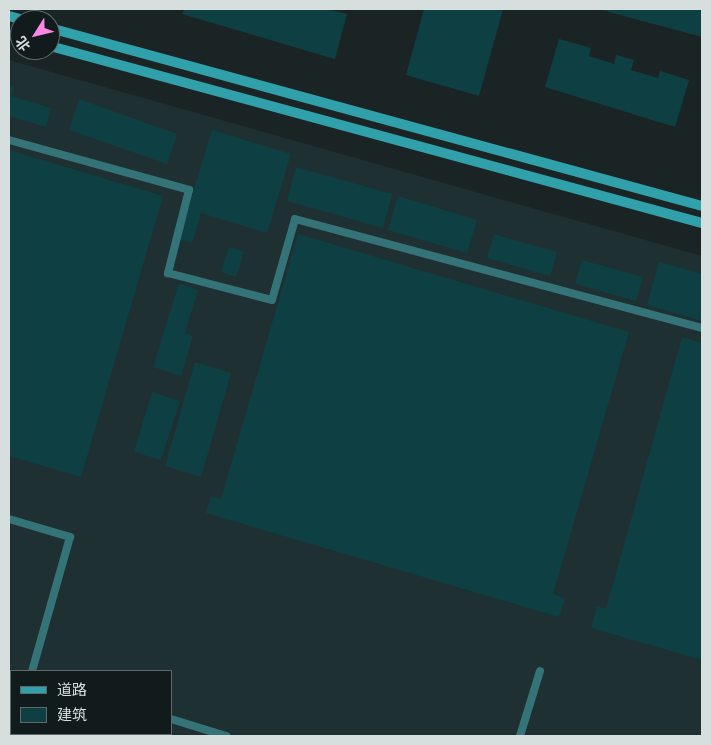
<!DOCTYPE html>
<html>
<head>
<meta charset="utf-8">
<style>
	body { margin:0 }
	#map { position:relative; width:711px; height:745px; overflow:hidden; background:#1a2425; font-family:"Source Sans 3","Noto Sans SC",sans-serif }
	div>[style] { position:absolute }
	[style*='--x'] { left:calc(var(--x)*1px); top:calc(var(--y)*1px); width:calc(var(--w)*1px); rotate:calc(var(--a)*1deg) }
	.built>* { inset:0; background:#1e3032 }
	.building>* { inset:0; background:#0e4043 }
	.service>* { height:8px; margin:-4px; padding:0 4px; transform-origin:4px; border-radius:4px; background:#347378 }
	.secondary>* { height:10px; margin:-5px; padding:0 5px; transform-origin:5px; border-radius:5px; background:#30a1aa }
	span { translate:-50% -50%; white-space:nowrap; text-align:center; line-height:1.15; -webkit-text-stroke:5px #111b1b; paint-order:stroke }
	.frame { position:absolute; inset:0; border:10px solid #d7dede; pointer-events:none }
	.legend { position:absolute; left:10px; top:670px; width:162px; height:65px; box-sizing:border-box; background:#111b1b; border:1px solid #606969; margin:0; padding:6px 9px; list-style:none; font-size:15px; color:#d7dede }
	.legend li { display:flex; align-items:center; gap:10px; height:25px }
	.legend b { width:25px; border:1px solid #606969 }
	.north { position:absolute; left:10px; top:10px; width:50px; height:50px; box-sizing:border-box; background:#111b1b; border:1px solid #606969; border-radius:50%; rotate:234deg; font-size:14px; font-weight:700; line-height:20px; text-align:center; color:#d7dede }
	.north::after { content:''; display:block; margin:auto; width:18px; height:22px; background:#fc86e4; clip-path:polygon(50% 0,100% 100%,50% 72%,0 100%) }
</style>
</head>
<body>
<div id="map">
	<div class="built">
		<i style="clip-path:polygon(evenodd,9px 60px,702px 256px,702px 736px,9px 736px,9px 60px,11px 671px,171px 671px,171px 734px,11px 734px,11px 671px)"></i>
	</div>
	<div class="building">
		<i style="clip-path:polygon(184px 9px,327px 9px,347px 14px,335px 59px,182px 14px)"></i>
		<i style="clip-path:polygon(424px 9px,503px 9px,479px 96px,406px 75px)"></i>
		<i style="clip-path:polygon(598px 9px,702px 9px,702px 37px)"></i>
		<i style="clip-path:polygon(559px 39px,591px 48px,589px 56px,614px 64px,616px 55px,634px 60px,631px 70px,658px 78px,660px 71px,689px 80px,675px 127px,545px 87px)"></i>
		<i style="clip-path:polygon(9px 86px,14px 88px,11px 96px,51px 108px,46px 127px,9px 116px)"></i>
		<i style="clip-path:polygon(79px 99px,177px 134px,167px 164px,69px 130px)"></i>
		<i style="clip-path:polygon(212px 130px,291px 154px,267px 233px,201px 213px,192px 243px,179px 239px)"></i>
		<i style="clip-path:polygon(9px 150px,163px 196px,81px 477px,9px 456px)"></i>
		<i style="clip-path:polygon(296px 167px,392px 194px,383px 228px,287px 201px)"></i>
		<i style="clip-path:polygon(398px 196px,477px 220px,467px 253px,388px 230px)"></i>
		<i style="clip-path:polygon(298px 234px,629px 332px,553px 594px,565px 598px,559px 617px,206px 513px,211px 496px,221px 499px)"></i>
		<i style="clip-path:polygon(494px 234px,557px 252px,550px 276px,487px 258px)"></i>
		<i style="clip-path:polygon(229px 247px,244px 252px,236px 277px,221px 272px)"></i>
		<i style="clip-path:polygon(582px 260px,643px 277px,636px 301px,575px 284px)"></i>
		<i style="clip-path:polygon(659px 262px,702px 274px,702px 321px,647px 305px)"></i>
		<i style="clip-path:polygon(179px 283px,198px 290px,185px 333px,193px 336px,181px 376px,153px 367px)"></i>
		<i style="clip-path:polygon(682px 337px,702px 343px,702px 660px,591px 628px,597px 606px,606px 609px)"></i>
		<i style="clip-path:polygon(195px 362px,231px 373px,201px 477px,165px 466px)"></i>
		<i style="clip-path:polygon(152px 392px,180px 401px,161px 460px,134px 452px)"></i>
	</div>
	<div class="service">
		<i style="--x:9;--y:140;--w:187;--a:15.5"></i>
		<i style="--x:189;--y:190;--w:86;--a:104.2"></i>
		<i style="--x:168;--y:273;--w:107;--a:14.6"></i>
		<i style="--x:272;--y:300;--w:84;--a:-74.1"></i>
		<i style="--x:295;--y:219;--w:421;--a:15"></i>
		<i style="--x:9;--y:519;--w:64;--a:16.4"></i>
		<i style="--x:70;--y:537;--w:139;--a:105.8"></i>
		<i style="--x:9;--y:674;--w:2;--a:27"></i>
		<i style="--x:171;--y:719;--w:58;--a:17.2"></i>
		<i style="--x:53;--y:736;--w:2;--a:-63"></i>
		<i style="--x:520;--y:736;--w:68;--a:-72.9"></i>
	</div>
	<div class="secondary">
		<i style="--x:9;--y:16;--w:15;--a:16"></i>
		<i style="--x:50;--y:28;--w:676;--a:15.27"></i>
		<i style="--x:9;--y:35;--w:11;--a:15"></i>
		<i style="--x:50;--y:46;--w:676;--a:15.19"></i>
	</div>
	<div class="frame"></div>
	<ul class="legend">
	<li><b style="height:6px;background:#30a1aa"></b>道路</li>
	<li><b style="height:14px;background:#0e4043"></b>建筑</li>
	</ul>
	<div class="north">北</div>
</div>
</body>
</html>
